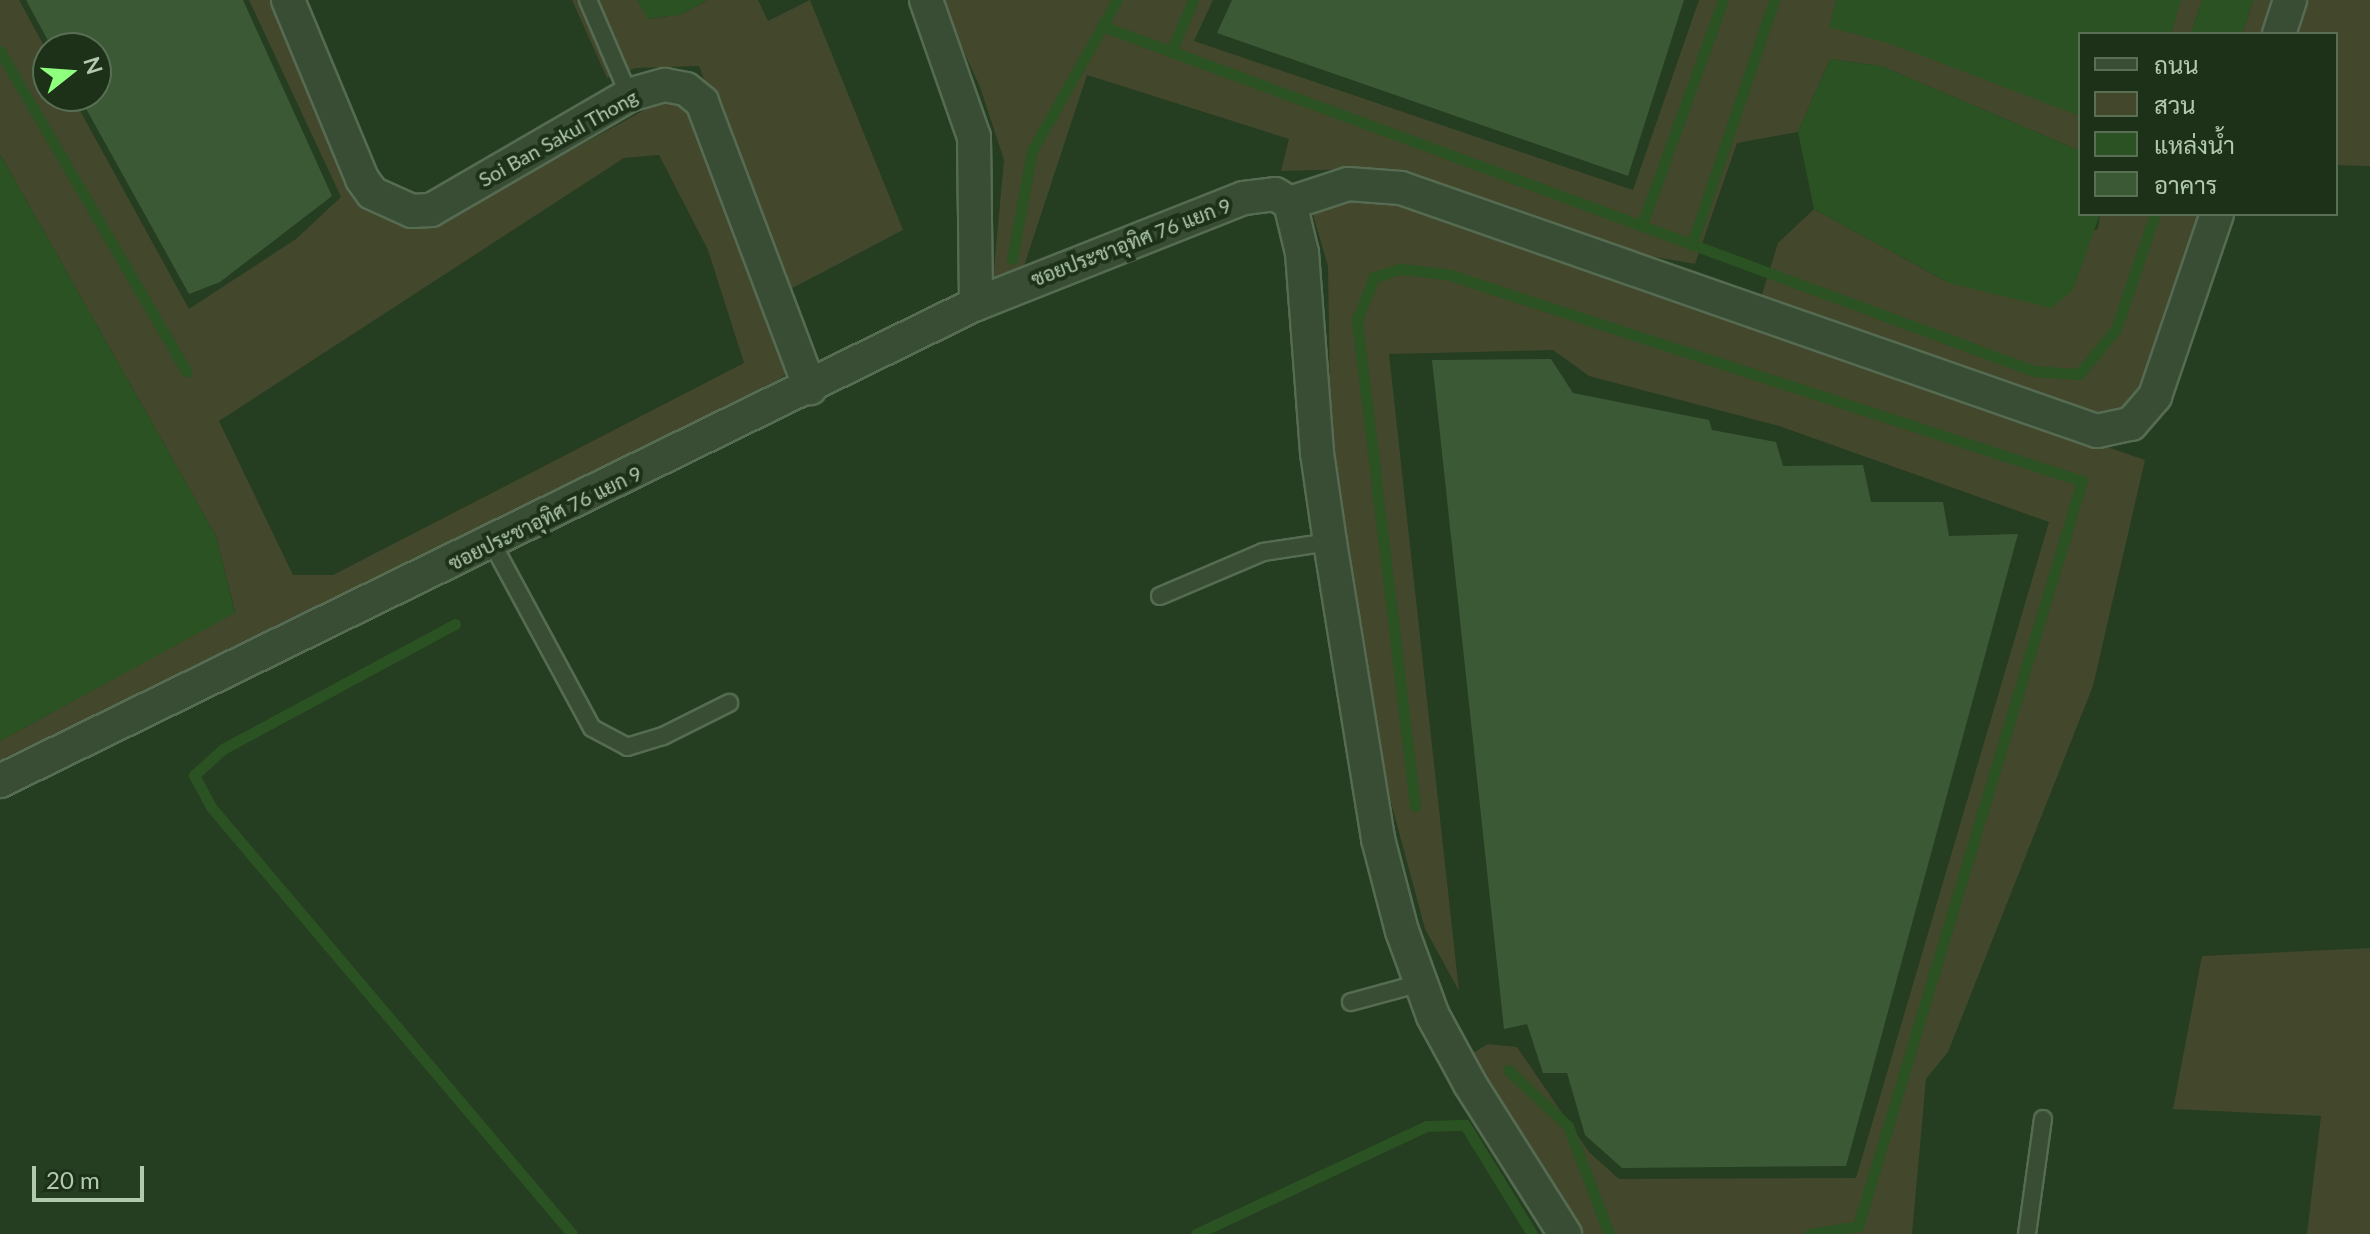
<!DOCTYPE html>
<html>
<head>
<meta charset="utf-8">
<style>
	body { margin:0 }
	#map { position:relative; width:2370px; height:1234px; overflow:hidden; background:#253d20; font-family:Lato,Sarabun,sans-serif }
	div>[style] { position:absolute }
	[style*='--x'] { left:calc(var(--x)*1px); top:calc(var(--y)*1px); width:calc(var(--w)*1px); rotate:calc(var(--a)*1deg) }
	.green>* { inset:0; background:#43472b }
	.water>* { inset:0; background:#2b5222 }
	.stream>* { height:11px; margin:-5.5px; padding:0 5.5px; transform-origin:5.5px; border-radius:5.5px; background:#2b5222 }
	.building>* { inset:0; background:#3c5936 }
	.roads { filter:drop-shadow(2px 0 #556b52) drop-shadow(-2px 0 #556b52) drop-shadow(0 2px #556b52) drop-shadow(0 -2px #556b52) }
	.service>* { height:16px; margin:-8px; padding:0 8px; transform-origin:8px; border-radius:8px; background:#384d34 }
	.minor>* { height:32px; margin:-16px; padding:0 16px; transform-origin:16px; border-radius:16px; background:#384d34 }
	span { translate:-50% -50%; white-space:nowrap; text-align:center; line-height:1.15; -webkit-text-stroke:8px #1d3119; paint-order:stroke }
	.street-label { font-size:20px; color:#b2c9af }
	.legend { position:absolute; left:2078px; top:32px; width:260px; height:184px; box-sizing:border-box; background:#1d3119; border:2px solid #596e55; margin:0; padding:10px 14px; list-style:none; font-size:24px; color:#b2c9af }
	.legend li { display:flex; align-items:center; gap:16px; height:40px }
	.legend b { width:40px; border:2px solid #596e55 }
	.north { position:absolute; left:32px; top:32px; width:80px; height:80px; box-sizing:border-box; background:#1d3119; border:2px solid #596e55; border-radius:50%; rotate:73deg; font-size:22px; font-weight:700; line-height:32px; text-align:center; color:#b2c9af }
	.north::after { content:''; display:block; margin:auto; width:28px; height:36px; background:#8fff7e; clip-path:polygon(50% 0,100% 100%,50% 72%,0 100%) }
	.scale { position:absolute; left:32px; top:1166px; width:112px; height:36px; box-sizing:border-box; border:4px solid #b2c9af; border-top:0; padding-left:10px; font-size:24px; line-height:28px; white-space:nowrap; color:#b2c9af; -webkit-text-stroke:6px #1d3119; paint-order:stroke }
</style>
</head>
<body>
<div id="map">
	<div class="green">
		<i style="clip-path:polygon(evenodd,0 0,19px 0,48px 53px,48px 96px,72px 96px,189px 309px,296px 239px,341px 197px,249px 0,275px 0,353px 176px,410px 226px,541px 167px,659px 102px,675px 101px,692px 115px,792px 368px,759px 398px,0 760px,0 741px,235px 612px,216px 536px,0 154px,0 0,659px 155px,708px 250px,744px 363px,333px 575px,293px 575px,219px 421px,624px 158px,659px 155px)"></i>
		<i style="clip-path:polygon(572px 0,637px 0,649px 19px,682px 14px,707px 0,758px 0,768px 21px,810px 0,903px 230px,785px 292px,699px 66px,636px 68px,607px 78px)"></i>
		<i style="clip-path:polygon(940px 0,1213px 0,1194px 41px,1633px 190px,1699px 0,2202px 0,2191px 34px,2080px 34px,2080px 151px,1881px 66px,1830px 59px,1798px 132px,1737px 143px,1695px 264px,1616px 250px,1357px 169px,1281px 171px,1289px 139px,1087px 75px,1022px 272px,993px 280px,1004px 160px,980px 87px)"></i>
		<i style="clip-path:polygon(2253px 0,2281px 0,2269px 34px,2242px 34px)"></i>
		<i style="clip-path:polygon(2309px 0,2370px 0,2370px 166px,2336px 165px,2336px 34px,2298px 34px)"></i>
		<i style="clip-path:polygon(1373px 194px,2145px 460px,2093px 686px,1948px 1052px,1926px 1079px,1912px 1234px,1584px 1234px,1471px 1054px,1488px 1044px,1517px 1047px,1589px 1152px,1619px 1179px,1856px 1178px,2049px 522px,1779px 426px,1589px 376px,1553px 350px,1389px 354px,1459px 991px,1425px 929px,1377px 750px,1331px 465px,1328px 266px,1313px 215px,1343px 196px)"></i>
		<i style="clip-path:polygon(1814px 209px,1949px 283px,2098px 229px,2100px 214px,2207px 214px,2147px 391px,2127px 412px,2093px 419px,1759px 304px,1778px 243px)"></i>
		<i style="clip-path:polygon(2370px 948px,2370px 1234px,2307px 1234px,2321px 1116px,2173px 1109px,2202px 956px)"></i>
	</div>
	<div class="water">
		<i style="clip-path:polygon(637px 0,707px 0,682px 14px,648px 19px)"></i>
		<i style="clip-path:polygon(1836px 0,2181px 0,2171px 34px,2080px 34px,2080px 116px,1891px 44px,1829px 27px)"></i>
		<i style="clip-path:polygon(2202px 0,2253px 0,2242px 34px,2191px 34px)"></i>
		<i style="clip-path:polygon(1830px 59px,1881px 66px,2080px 151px,2080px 214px,2100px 214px,2073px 290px,2051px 308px,1949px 283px,1814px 209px,1798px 132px)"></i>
		<i style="clip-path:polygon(0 154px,216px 536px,235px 613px,0 741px)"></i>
	</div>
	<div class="stream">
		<i style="--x:1102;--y:26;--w:994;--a:20.31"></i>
		<i style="--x:2034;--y:371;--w:45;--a:3.8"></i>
		<i style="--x:2079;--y:374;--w:58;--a:-50.6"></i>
		<i style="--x:2116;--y:329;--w:121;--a:-71.3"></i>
		<i style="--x:0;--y:51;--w:371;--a:59.8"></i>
		<i style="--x:1171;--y:52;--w:56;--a:-67.1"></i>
		<i style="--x:1642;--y:225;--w:239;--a:-70.2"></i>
		<i style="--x:1692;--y:244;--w:257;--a:-71.4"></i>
		<i style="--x:1012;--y:259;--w:110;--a:-79.5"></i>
		<i style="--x:1032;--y:151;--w:173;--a:-60.6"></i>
		<i style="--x:455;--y:624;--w:264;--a:151.7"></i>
		<i style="--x:223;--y:749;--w:39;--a:138"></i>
		<i style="--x:194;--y:775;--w:36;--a:62"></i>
		<i style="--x:211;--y:807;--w:559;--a:49.79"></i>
		<i style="--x:1415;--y:806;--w:489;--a:-96.8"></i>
		<i style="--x:1357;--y:320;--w:46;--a:-68.4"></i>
		<i style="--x:1374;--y:277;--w:27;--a:-17"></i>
		<i style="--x:1400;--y:269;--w:47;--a:6.1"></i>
		<i style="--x:1447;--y:274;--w:668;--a:18.06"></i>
		<i style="--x:2082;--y:481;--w:778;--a:106.73"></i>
		<i style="--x:1858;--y:1226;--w:49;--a:170.5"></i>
		<i style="--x:1508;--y:1070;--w:82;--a:43"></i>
		<i style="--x:1568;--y:1126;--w:116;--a:69.2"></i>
		<i style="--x:1196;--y:1234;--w:255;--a:-25.1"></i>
		<i style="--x:1427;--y:1126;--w:38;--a:-2"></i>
		<i style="--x:1465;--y:1125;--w:128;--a:58.4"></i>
	</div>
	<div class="building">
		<i style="clip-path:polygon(26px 0,243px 0,332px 196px,220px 282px,189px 294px,79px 96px,96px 96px,96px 48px,52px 48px)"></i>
		<i style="clip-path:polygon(1232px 0,1684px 0,1628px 176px,1217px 33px)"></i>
		<i style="clip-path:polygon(1551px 359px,1573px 393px,1709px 420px,1712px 430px,1776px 442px,1783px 466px,1863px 465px,1871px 502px,1943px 502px,1949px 536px,2018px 534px,1846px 1166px,1622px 1168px,1585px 1135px,1567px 1073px,1543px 1073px,1527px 1024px,1504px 1029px,1432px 360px)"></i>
	</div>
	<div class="roads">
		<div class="service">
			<i style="--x:588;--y:0;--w:103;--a:66.7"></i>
			<i style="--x:492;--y:543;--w:210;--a:61.6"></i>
			<i style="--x:592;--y:728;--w:40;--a:28"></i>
			<i style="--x:627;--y:747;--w:38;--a:-17"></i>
			<i style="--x:663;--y:736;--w:74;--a:-26.6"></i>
			<i style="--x:1160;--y:596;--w:112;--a:-23.1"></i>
			<i style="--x:1263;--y:552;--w:68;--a:-8.5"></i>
			<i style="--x:1351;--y:1002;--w:73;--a:-15.2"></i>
			<i style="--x:2027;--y:1234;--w:116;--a:-82.1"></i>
		</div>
		<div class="minor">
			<i style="--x:288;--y:0;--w:194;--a:67.5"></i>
			<i style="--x:362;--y:179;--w:17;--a:54"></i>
			<i style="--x:372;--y:193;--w:44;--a:24.2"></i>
			<i style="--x:412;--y:211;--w:19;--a:-3"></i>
			<i style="--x:431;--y:210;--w:229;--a:-30.1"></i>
			<i style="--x:629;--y:95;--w:37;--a:-16"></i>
			<i style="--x:665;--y:85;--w:21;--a:11"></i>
			<i style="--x:686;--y:89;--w:21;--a:39"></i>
			<i style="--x:702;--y:102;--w:306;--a:69.3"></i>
			<i style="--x:926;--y:0;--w:145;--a:70.7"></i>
			<i style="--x:974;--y:137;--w:167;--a:89.3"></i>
			<i style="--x:2279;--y:34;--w:36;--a:-72"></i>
			<i style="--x:1290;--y:203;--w:61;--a:-18.1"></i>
			<i style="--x:1348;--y:184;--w:53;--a:4.3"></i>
			<i style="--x:1401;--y:188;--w:737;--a:19.25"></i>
			<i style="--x:2097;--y:431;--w:35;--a:-12"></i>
			<i style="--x:2131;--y:424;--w:37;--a:-49"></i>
			<i style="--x:2155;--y:396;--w:192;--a:-71.2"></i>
			<i style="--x:0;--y:781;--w:1086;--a:-26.05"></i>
			<i style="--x:976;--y:304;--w:288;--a:-21.6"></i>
			<i style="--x:1244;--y:198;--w:31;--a:-7"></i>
			<i style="--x:1275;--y:194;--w:17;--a:31"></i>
			<i style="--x:1290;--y:203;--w:51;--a:76.5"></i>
			<i style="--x:1302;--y:253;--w:201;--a:85.7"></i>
			<i style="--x:1317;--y:453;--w:90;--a:81.7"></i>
			<i style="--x:1330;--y:542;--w:301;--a:80.8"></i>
			<i style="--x:1378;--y:839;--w:95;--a:75.4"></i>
			<i style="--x:1402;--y:931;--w:90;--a:70"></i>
			<i style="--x:1433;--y:1016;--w:77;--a:61.4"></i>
			<i style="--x:1470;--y:1084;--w:178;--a:57.7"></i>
		</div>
	</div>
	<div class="street-label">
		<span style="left:558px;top:138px;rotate:-29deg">Soi Ban Sakul Thong</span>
		<span style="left:1131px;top:242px;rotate:-21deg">ซอยประชาอุทิศ 76 แยก 9</span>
		<span style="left:545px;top:518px;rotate:-26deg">ซอยประชาอุทิศ 76 แยก 9</span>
	</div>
	<ul class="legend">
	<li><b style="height:10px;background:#384d34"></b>ถนน</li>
	<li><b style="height:22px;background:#43472b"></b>สวน</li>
	<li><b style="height:22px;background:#2b5222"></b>แหล่งน้ำ</li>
	<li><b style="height:22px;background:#3c5936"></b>อาคาร</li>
	</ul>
	<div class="north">N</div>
	<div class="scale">20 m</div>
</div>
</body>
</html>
